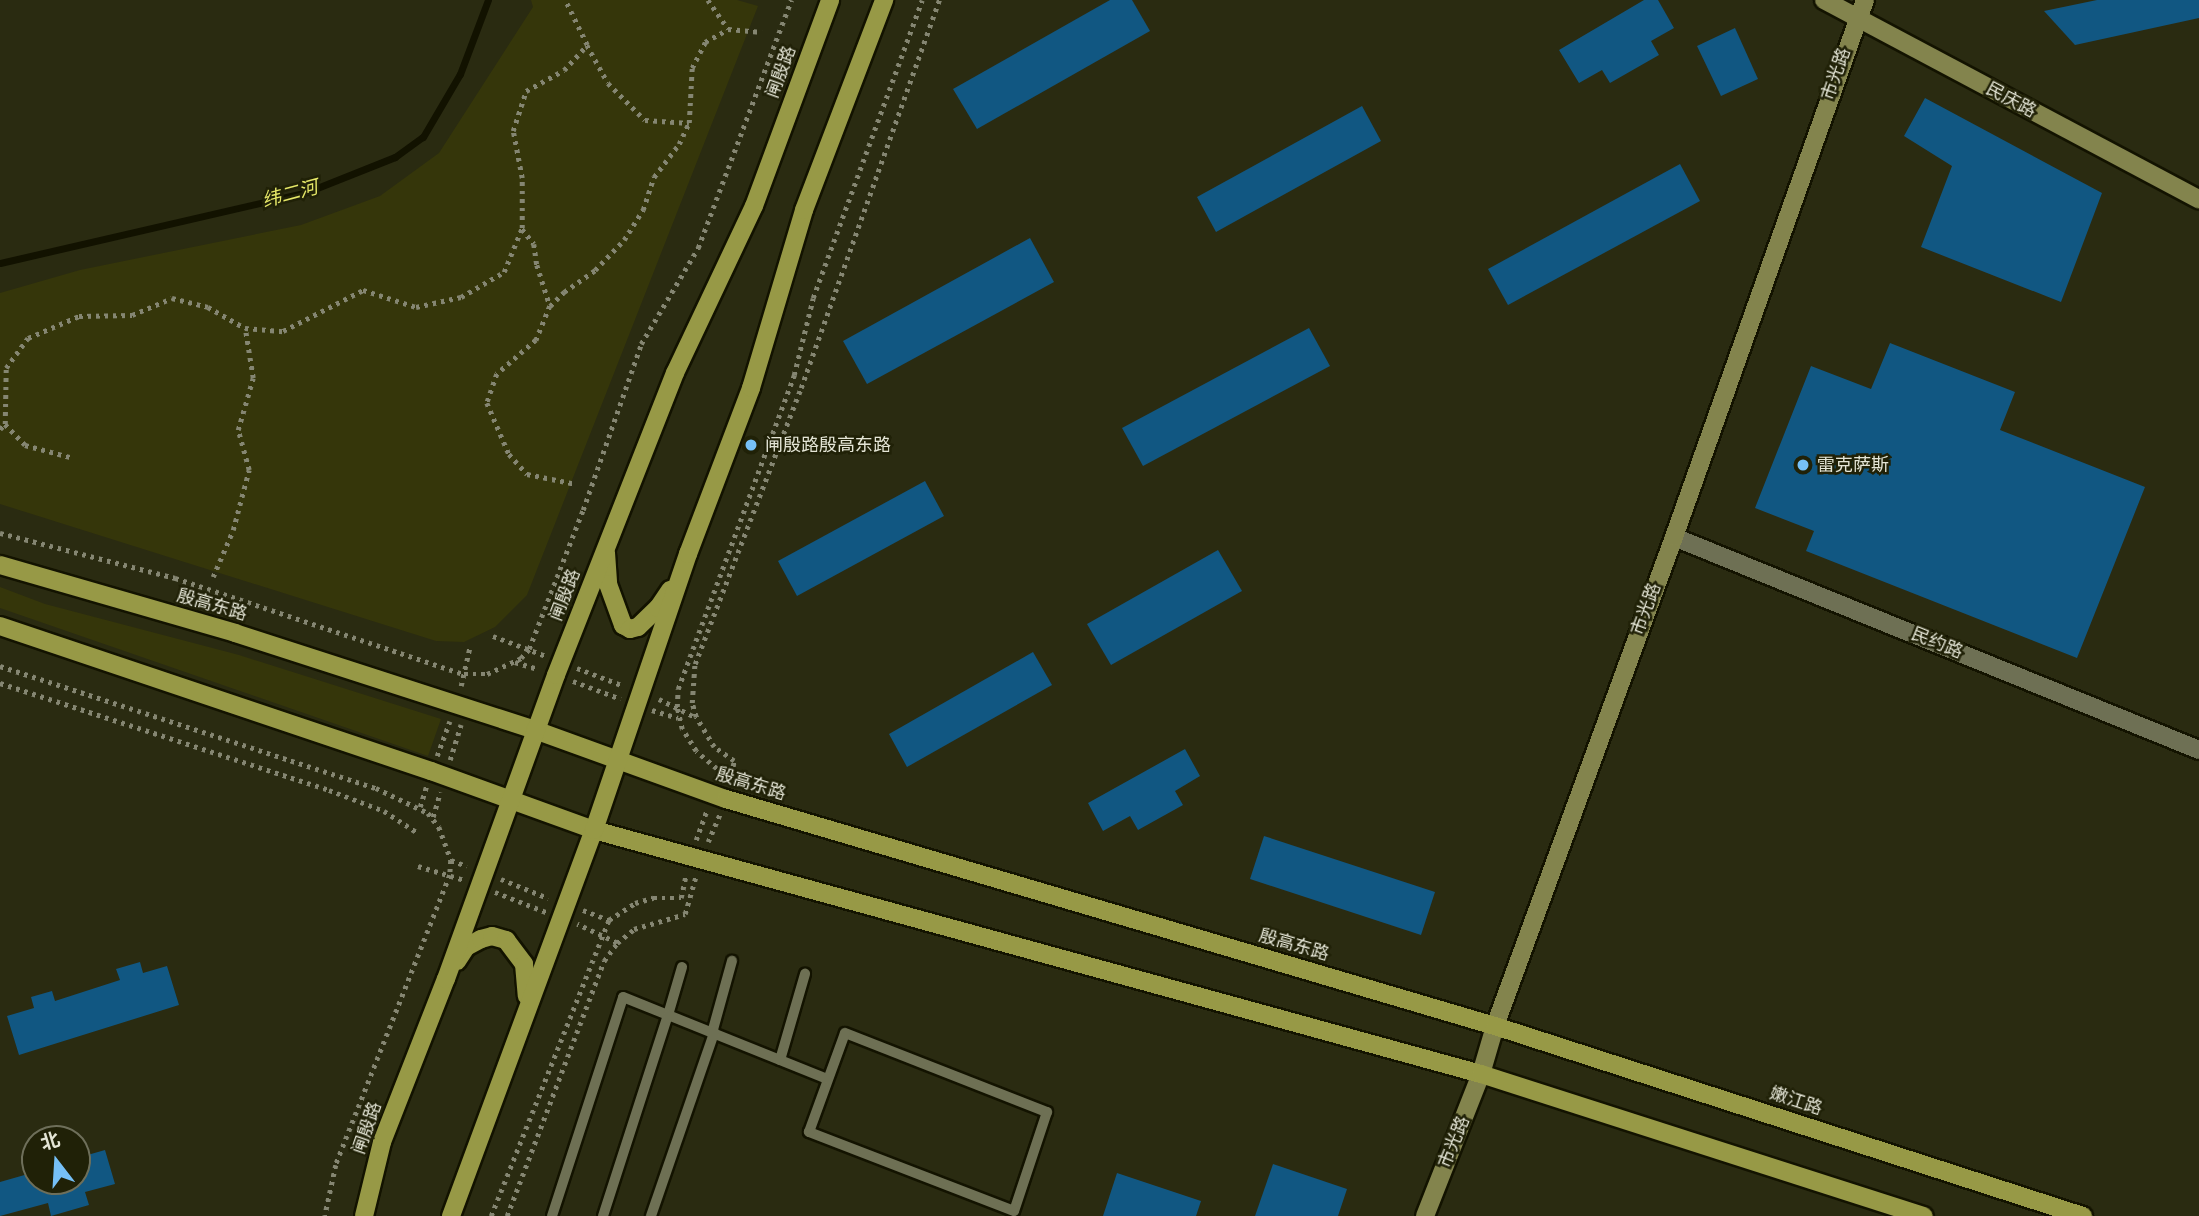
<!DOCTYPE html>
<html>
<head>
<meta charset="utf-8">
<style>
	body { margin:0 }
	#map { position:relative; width:2199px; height:1216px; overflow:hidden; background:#2a2b11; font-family:Helvetica,"Noto Sans SC",sans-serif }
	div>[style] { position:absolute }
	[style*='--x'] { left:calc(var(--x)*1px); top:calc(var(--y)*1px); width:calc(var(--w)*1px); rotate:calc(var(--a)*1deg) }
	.green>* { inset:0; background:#35360a }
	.stream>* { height:7px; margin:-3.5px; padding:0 3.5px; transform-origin:3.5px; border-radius:3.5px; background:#121200 }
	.building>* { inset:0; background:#115782 }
	.path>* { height:4.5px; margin-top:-2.25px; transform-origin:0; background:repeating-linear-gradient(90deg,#858672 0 3.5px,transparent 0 8.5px) }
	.roads { filter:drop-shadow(2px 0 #131300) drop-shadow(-2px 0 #131300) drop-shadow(0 2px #131300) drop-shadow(0 -2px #131300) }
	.lane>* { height:10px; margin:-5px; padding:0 5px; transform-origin:5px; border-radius:5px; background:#6e7054 }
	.street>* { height:18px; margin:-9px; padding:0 9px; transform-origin:9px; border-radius:9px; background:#6e7054 }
	.secondary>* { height:18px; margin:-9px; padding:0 9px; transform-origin:9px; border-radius:9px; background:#83844d }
	.primary>* { height:18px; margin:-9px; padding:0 9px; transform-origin:9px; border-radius:9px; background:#979946 }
	.dots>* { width:19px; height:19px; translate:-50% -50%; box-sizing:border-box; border:4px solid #202107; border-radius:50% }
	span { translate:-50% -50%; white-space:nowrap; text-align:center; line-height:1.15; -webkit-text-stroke:5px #202107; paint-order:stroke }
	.street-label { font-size:18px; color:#e4e5d6 }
	.poi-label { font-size:18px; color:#e4e5d6 }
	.left { translate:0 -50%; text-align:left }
	.water-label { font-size:19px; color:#e5e768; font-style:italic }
	.north { position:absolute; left:21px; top:1125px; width:70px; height:70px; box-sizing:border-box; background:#202107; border:2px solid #6e6f5a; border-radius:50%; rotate:343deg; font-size:19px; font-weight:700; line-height:28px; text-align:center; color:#e4e5d6 }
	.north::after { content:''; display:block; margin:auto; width:24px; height:32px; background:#76c0f7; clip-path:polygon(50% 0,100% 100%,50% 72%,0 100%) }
</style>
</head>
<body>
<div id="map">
	<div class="green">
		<i style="clip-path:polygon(531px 0,737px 0,758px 6px,527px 595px,495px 627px,464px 642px,436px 641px,0 504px,0 293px,80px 270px,301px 225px,380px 196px,439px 153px,533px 7px)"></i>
		<i style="clip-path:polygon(0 587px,45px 604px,239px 655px,441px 719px,428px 756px,0 608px)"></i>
	</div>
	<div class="stream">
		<i style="--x:0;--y:263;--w:315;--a:-13"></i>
		<i style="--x:307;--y:192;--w:95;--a:-21.7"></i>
		<i style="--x:395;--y:157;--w:34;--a:-36"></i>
		<i style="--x:423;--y:137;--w:73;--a:-59.6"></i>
		<i style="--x:460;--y:74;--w:79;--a:-69.3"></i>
	</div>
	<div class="building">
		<i style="clip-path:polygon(1110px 0,1132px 0,1150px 31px,977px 129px,953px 89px)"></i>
		<i style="clip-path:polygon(1644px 0,1658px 0,1674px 28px,1651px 41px,1659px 55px,1610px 83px,1602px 70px,1579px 83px,1559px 50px)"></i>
		<i style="clip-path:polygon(2097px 0,2199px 0,2199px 18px,2075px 45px,2044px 11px)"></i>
		<i style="clip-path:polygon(1735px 28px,1758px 79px,1721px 96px,1697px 46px)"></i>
		<i style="clip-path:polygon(1925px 98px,2102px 193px,2061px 302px,1921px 247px,1952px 166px,1904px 136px)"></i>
		<i style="clip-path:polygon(1362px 106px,1381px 141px,1216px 232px,1197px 197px)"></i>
		<i style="clip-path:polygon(1680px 164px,1700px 201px,1508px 305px,1488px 269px)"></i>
		<i style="clip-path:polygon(1030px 238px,1054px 282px,867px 384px,843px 341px)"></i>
		<i style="clip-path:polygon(1309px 328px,1330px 366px,1143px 466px,1122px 428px)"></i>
		<i style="clip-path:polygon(1890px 343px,2015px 392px,2000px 430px,2145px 487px,2077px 658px,1806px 551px,1814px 531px,1755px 508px,1811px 366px,1871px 389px)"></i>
		<i style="clip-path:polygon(925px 481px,944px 516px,797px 596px,778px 561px)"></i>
		<i style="clip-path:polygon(1218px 550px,1242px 591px,1111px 665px,1087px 624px)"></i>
		<i style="clip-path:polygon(1033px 652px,1052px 685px,907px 767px,889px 734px)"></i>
		<i style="clip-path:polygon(1185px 749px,1200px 776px,1175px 791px,1183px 805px,1138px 830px,1130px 816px,1103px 831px,1088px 803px)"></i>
		<i style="clip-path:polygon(1264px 836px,1435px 892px,1421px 935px,1250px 879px)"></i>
		<i style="clip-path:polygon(140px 962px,143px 973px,167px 966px,179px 1005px,19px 1055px,7px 1016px,34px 1008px,31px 997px,52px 991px,55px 1001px,120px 980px,116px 969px)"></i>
		<i style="clip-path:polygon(105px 1150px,115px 1184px,85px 1192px,89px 1205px,51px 1216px,48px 1203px,0 1216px,0 1182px,35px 1172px,35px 1181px,77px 1181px,77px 1158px)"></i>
		<i style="clip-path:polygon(1273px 1164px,1347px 1189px,1338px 1216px,1255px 1216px)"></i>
		<i style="clip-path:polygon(1117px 1173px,1201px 1201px,1196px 1216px,1103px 1216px)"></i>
	</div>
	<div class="path">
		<i style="--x:708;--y:0;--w:35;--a:55"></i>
		<i style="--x:587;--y:45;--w:43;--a:61.1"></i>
		<i style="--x:608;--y:83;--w:52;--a:45"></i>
		<i style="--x:645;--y:120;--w:44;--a:3.9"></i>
		<i style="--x:522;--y:229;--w:19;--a:51"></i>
		<i style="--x:534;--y:244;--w:21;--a:82"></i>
		<i style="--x:537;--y:265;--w:43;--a:72.4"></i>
		<i style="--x:550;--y:306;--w:37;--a:112"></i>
		<i style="--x:536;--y:340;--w:52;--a:138.9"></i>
		<i style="--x:497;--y:374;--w:31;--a:109"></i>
		<i style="--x:487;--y:403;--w:56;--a:66.7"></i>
		<i style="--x:509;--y:454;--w:27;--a:48"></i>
		<i style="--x:527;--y:474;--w:50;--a:11.5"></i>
		<i style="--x:550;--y:306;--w:20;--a:-45"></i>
		<i style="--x:564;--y:292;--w:38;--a:-35"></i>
		<i style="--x:595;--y:270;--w:42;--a:-46"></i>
		<i style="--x:624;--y:240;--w:36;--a:-58"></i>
		<i style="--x:643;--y:210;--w:35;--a:-72"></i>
		<i style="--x:654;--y:177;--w:41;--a:-52.9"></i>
		<i style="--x:679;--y:144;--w:23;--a:-65"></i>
		<i style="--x:689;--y:123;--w:55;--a:-86.9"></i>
		<i style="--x:692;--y:68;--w:29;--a:-63"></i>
		<i style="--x:705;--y:42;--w:26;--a:-29"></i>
		<i style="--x:728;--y:29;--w:34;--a:5"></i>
		<i style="--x:5;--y:424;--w:29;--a:46"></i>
		<i style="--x:25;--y:445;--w:47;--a:14.9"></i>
		<i style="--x:0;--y:429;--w:7;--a:-45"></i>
		<i style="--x:5;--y:424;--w:56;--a:-89"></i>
		<i style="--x:6;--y:368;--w:37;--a:-54"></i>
		<i style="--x:28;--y:338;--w:56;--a:-23.3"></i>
		<i style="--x:79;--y:316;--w:53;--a:-1.1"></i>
		<i style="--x:132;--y:315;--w:43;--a:-23"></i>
		<i style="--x:172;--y:298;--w:37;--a:14"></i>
		<i style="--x:208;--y:307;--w:43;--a:29.6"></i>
		<i style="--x:245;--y:328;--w:38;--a:5"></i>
		<i style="--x:283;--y:331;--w:90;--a:-27.1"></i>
		<i style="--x:363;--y:290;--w:56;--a:17.8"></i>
		<i style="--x:416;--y:307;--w:46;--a:-12.5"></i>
		<i style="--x:461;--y:297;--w:50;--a:-30.2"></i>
		<i style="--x:504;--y:272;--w:48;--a:-67.8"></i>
		<i style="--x:522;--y:228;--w:50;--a:-90"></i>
		<i style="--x:522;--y:178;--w:48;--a:-100.8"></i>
		<i style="--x:513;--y:131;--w:42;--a:-72"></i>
		<i style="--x:526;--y:91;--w:43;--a:-28.9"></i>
		<i style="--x:564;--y:70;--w:34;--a:-47"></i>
		<i style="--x:587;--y:45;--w:50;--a:-116.1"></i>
		<i style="--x:0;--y:533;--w:181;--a:14.4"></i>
		<i style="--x:175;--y:578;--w:305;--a:18.4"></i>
		<i style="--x:464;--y:674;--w:23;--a:0"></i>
		<i style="--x:487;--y:674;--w:38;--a:-25"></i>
		<i style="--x:521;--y:658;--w:12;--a:-48"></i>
		<i style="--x:529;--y:649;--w:149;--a:-68.8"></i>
		<i style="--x:583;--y:510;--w:176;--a:-70.7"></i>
		<i style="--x:641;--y:344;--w:112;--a:-59.3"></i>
		<i style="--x:698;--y:248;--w:265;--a:-69.4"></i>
		<i style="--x:213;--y:577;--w:51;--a:-66.9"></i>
		<i style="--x:233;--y:530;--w:62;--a:-75.1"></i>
		<i style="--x:249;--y:470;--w:41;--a:-105.4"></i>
		<i style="--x:238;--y:430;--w:54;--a:-73.9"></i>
		<i style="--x:253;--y:378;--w:51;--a:-99.1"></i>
		<i style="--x:493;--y:636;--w:57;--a:20.7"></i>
		<i style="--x:515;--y:662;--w:24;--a:17"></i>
		<i style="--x:0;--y:666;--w:395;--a:18"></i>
		<i style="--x:376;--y:788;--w:58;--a:25.7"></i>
		<i style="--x:428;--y:813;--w:18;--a:52"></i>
		<i style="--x:439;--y:827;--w:35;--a:70"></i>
		<i style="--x:451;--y:860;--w:15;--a:94"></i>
		<i style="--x:450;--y:875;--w:312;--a:111.5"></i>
		<i style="--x:336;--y:1165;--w:52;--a:102.2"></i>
		<i style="--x:577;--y:668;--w:50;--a:21"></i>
		<i style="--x:573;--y:681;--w:51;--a:20.6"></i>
		<i style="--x:0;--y:683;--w:346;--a:18"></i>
		<i style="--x:329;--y:790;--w:59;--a:20.9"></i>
		<i style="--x:384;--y:811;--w:38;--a:33"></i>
		<i style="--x:461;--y:686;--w:41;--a:-77.3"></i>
		<i style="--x:659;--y:699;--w:40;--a:26.6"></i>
		<i style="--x:652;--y:710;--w:27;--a:17"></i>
		<i style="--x:437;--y:756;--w:37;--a:-70"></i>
		<i style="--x:450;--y:760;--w:37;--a:-73"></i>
		<i style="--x:721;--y:778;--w:4;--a:-63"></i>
		<i style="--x:723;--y:774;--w:35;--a:-140"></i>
		<i style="--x:696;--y:751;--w:26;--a:-122"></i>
		<i style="--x:682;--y:729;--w:23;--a:-103"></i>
		<i style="--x:677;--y:707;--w:18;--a:-87"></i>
		<i style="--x:678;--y:689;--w:335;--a:-69.7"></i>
		<i style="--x:794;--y:375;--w:79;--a:-76.1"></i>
		<i style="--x:813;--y:298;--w:317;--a:-69.9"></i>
		<i style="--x:730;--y:783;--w:22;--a:-80"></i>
		<i style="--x:734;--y:761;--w:24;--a:-145"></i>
		<i style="--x:714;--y:747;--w:35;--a:-121"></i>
		<i style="--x:696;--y:717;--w:15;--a:-106"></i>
		<i style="--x:692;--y:703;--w:39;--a:-86"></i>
		<i style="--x:695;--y:664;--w:296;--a:-69"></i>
		<i style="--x:801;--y:388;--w:412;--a:-70.4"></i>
		<i style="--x:420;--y:807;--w:21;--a:-73"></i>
		<i style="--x:433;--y:817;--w:26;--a:-74"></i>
		<i style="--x:696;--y:840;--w:30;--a:-70"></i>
		<i style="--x:708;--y:842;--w:30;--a:-67"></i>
		<i style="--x:451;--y:860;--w:17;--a:21"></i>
		<i style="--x:418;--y:866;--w:48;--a:16.9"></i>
		<i style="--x:501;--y:879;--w:51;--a:22"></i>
		<i style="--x:495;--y:892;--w:55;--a:21.4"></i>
		<i style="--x:583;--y:910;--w:28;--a:21"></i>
		<i style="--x:617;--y:943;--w:22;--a:-39"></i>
		<i style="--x:634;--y:929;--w:53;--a:-16.4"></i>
		<i style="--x:685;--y:914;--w:40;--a:-74"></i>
		<i style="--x:491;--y:1216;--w:319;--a:-68.3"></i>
		<i style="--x:609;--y:920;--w:31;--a:-33"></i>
		<i style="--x:635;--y:903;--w:19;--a:-16"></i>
		<i style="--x:653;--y:898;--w:28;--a:0"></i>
		<i style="--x:681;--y:898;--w:24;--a:-78"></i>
		<i style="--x:507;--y:1216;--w:273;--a:-69.2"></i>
		<i style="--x:604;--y:961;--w:22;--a:-54"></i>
		<i style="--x:617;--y:943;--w:44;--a:-154.6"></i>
	</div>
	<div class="roads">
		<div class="lane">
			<i style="--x:712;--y:1033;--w:75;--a:-74.5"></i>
			<i style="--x:845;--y:1033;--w:217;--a:21.4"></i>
			<i style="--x:1047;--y:1112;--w:104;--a:108.4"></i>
			<i style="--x:1014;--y:1211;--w:220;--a:-158.9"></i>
			<i style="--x:809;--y:1132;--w:105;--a:-70"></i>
			<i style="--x:780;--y:1060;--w:90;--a:-73.8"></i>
			<i style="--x:552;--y:1216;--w:230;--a:-72"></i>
			<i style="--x:623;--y:997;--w:48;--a:21.8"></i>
			<i style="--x:668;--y:1015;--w:50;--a:-73.7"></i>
			<i style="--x:603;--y:1216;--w:211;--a:-72.1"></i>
			<i style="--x:668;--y:1015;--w:171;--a:21.9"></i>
			<i style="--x:651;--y:1216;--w:194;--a:-71"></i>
		</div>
		<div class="street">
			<i style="--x:1674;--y:537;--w:567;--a:22.08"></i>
		</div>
		<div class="secondary">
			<i style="--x:1824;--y:0;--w:425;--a:28"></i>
			<i style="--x:1425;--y:1216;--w:153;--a:-68.5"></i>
			<i style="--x:1481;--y:1074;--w:50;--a:-73.7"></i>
			<i style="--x:1495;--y:1026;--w:521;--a:-69.89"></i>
			<i style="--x:1674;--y:537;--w:570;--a:-70.42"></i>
		</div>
		<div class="primary">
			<i style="--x:606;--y:553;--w:31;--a:86"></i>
			<i style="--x:608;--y:584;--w:44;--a:69.9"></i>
			<i style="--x:623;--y:625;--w:8;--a:30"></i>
			<i style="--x:630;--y:629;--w:8;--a:-14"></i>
			<i style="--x:638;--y:627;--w:28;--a:-44"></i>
			<i style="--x:658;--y:608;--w:22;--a:-56"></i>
			<i style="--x:0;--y:565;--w:245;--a:16.1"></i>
			<i style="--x:235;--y:633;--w:315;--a:17.9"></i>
			<i style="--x:535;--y:730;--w:203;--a:19.9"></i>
			<i style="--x:726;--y:799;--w:802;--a:16.45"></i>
			<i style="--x:1495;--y:1026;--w:618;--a:17.91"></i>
			<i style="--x:0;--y:626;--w:455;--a:18.6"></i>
			<i style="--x:431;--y:771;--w:173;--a:19.9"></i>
			<i style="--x:594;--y:830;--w:920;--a:15.38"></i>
			<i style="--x:1481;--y:1074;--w:465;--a:17.8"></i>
			<i style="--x:457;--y:961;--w:17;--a:-57"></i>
			<i style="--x:466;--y:947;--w:17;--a:-28"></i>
			<i style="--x:481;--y:939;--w:11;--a:-15"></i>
			<i style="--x:492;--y:936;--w:15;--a:16"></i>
			<i style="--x:506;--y:940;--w:30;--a:53"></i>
			<i style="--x:524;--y:964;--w:32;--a:85"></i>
			<i style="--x:364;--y:1216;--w:76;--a:-76.3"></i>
			<i style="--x:382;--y:1142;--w:175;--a:-68.6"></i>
			<i style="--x:446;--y:979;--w:323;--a:-70.1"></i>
			<i style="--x:556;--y:675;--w:325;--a:-68.5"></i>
			<i style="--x:675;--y:373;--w:185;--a:-64.7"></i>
			<i style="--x:754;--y:206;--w:220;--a:-69.7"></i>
			<i style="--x:451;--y:1216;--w:412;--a:-69.7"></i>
			<i style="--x:594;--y:830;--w:292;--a:-71.2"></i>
			<i style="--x:688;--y:554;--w:178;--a:-69.2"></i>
			<i style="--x:751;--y:388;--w:186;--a:-73.4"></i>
			<i style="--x:804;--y:210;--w:225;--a:-69.1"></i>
		</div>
	</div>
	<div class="dots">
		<i style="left:751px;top:445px;background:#76c0f7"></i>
		<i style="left:1803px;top:465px;background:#76c0f7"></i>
	</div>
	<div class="street-label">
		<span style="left:781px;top:72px;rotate:-70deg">闸殷路</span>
		<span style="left:1836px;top:74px;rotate:-71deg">市光路</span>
		<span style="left:2011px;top:100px;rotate:28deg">民庆路</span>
		<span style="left:565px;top:595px;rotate:-69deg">闸殷路</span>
		<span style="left:212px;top:605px;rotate:16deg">殷高东路</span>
		<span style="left:1646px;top:609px;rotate:-70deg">市光路</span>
		<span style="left:1937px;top:643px;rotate:22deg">民约路</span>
		<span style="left:751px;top:784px;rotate:17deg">殷高东路</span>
		<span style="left:1294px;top:945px;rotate:16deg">殷高东路</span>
		<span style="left:1796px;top:1101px;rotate:18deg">嫩江路</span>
		<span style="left:367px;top:1128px;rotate:-71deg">闸殷路</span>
		<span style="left:1454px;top:1142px;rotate:-68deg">市光路</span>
	</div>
	<div class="poi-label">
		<span class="left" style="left:765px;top:445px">闸殷路殷高东路</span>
		<span class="left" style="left:1817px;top:465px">雷克萨斯</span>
	</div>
	<div class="water-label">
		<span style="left:290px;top:194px;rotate:-15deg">纬二河</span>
	</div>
	<div class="north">北</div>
</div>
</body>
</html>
